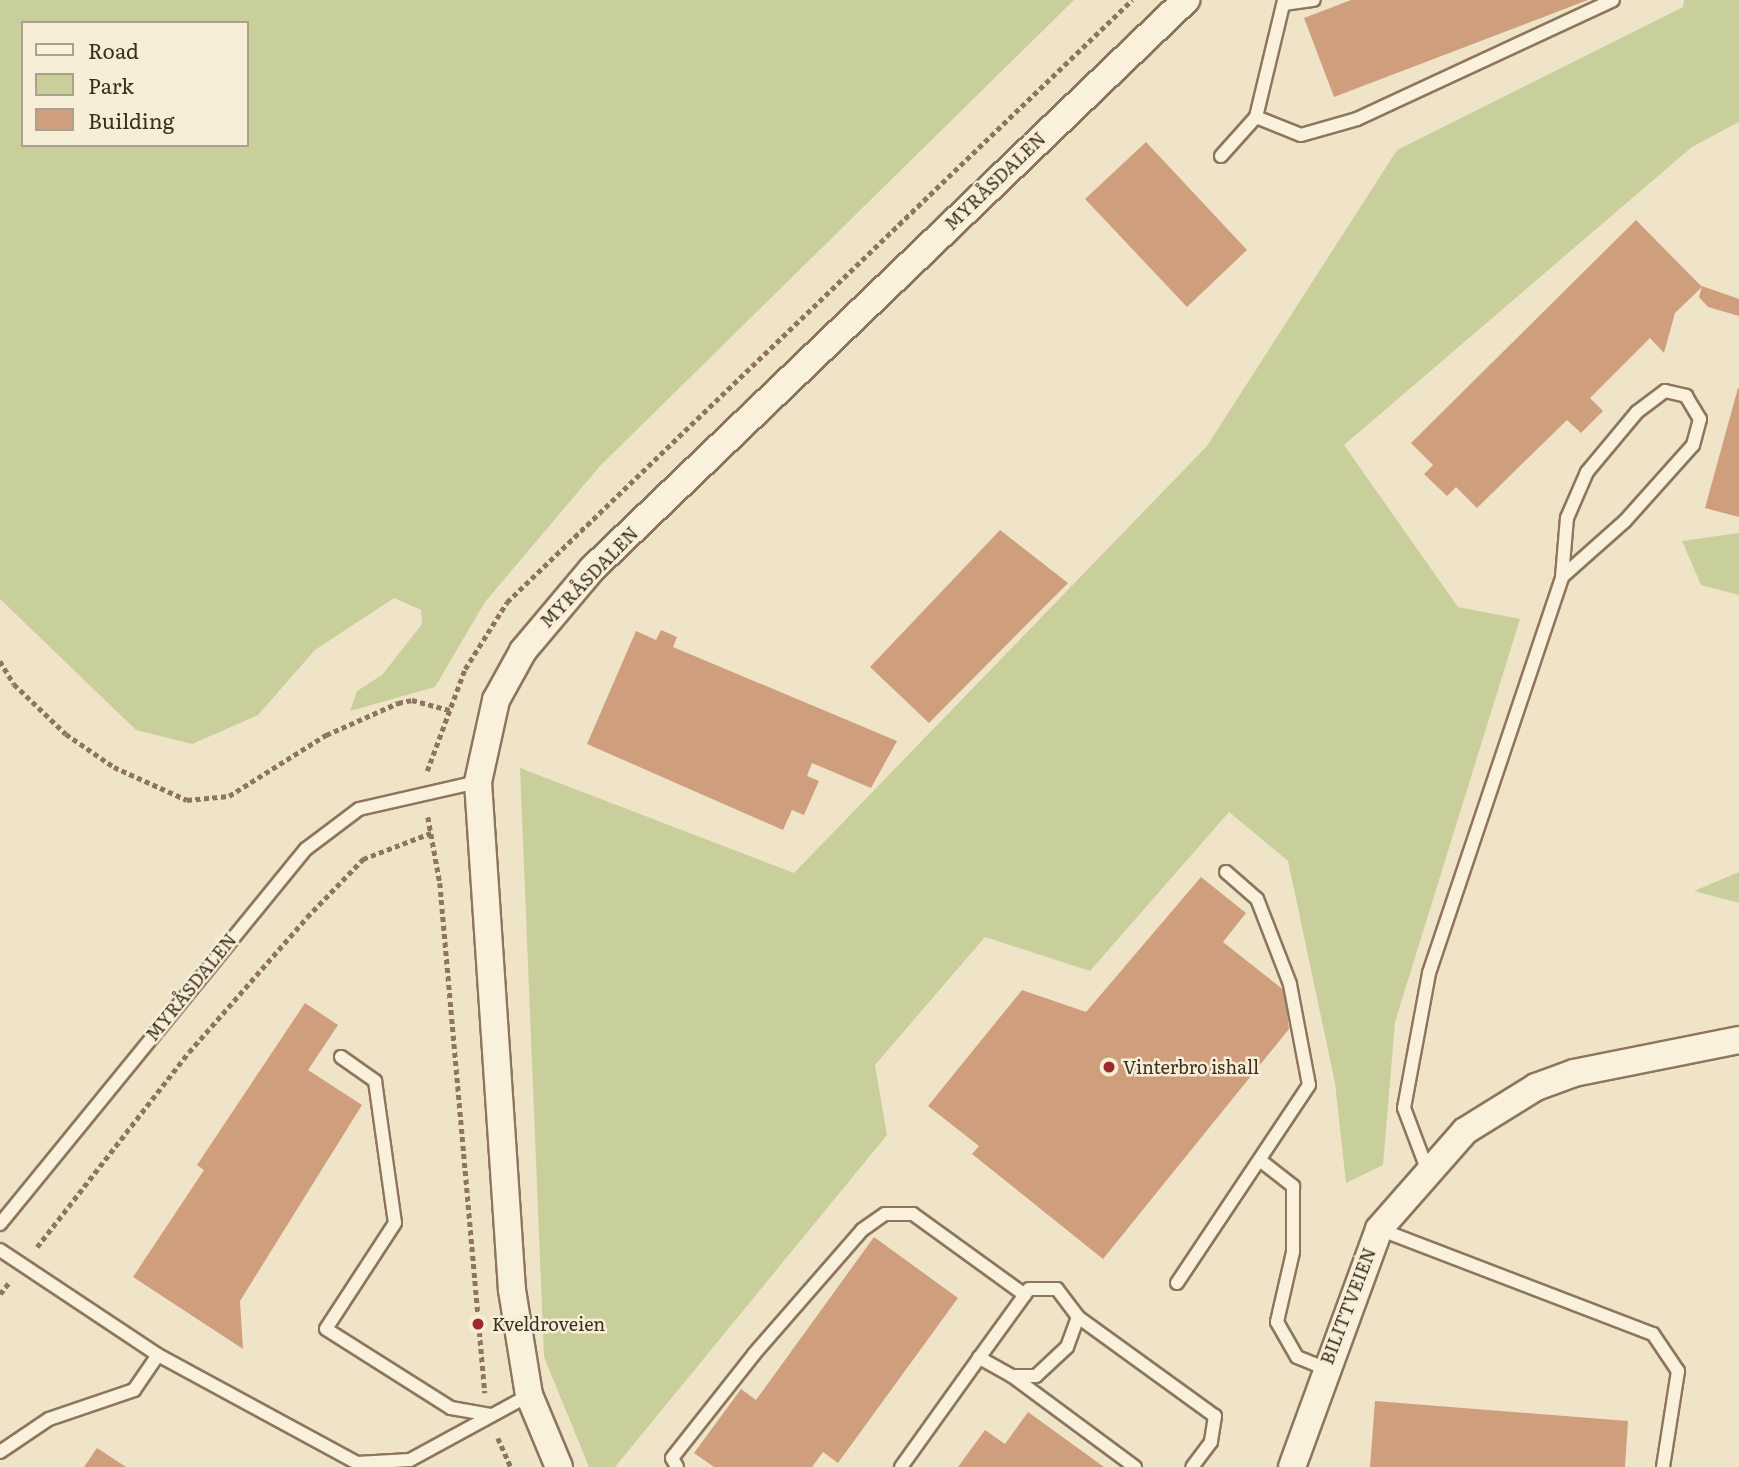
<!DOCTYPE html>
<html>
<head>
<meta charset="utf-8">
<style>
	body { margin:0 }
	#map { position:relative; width:1739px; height:1467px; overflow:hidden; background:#f0e4c8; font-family:Literata,serif }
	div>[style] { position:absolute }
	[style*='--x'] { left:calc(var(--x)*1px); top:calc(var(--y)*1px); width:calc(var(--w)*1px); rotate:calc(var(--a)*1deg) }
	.green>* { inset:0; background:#c9cf9b }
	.building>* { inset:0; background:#cf9f7d }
	.path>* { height:4.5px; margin-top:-2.25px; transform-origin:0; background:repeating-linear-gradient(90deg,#8d765c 0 5px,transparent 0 8.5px) }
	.roads { filter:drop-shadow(2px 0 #8d765c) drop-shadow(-2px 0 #8d765c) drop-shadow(0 2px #8d765c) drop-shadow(0 -2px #8d765c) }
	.lane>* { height:12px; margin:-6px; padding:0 6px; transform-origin:6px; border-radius:6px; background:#faf1dc }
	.street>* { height:26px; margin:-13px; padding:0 13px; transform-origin:13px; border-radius:13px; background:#faf1dc }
	.dots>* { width:19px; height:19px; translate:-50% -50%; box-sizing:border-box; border:4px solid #f7eed8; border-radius:50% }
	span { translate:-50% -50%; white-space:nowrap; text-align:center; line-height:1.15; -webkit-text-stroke:5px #f7eed8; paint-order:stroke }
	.street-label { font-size:18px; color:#3d2e20 }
	.poi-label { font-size:18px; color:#3d2e20 }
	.left { translate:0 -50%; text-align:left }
	.legend { position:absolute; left:21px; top:21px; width:228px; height:126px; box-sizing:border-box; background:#f7eed8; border:2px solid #ada18e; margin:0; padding:9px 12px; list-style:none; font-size:21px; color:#3d2e20 }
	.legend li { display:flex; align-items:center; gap:14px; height:35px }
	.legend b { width:35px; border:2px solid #ada18e }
</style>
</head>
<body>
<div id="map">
	<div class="green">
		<i style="clip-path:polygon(evenodd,0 0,1074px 0,600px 466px,485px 602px,435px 687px,350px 711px,357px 691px,382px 675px,422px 624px,421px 610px,394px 598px,315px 650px,258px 715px,192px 744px,136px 730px,0 599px,0 0,23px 23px,247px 23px,247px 145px,23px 145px,23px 23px)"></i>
		<i style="clip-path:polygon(1684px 0,1739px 0,1739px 122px,1692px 147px,1344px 445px,1458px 607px,1520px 619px,1395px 1022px,1383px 1165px,1346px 1183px,1335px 1083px,1288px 861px,1229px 812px,1090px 971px,985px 937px,875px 1065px,887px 1135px,615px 1467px,589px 1467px,544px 1357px,520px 768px,794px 873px,1207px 446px,1397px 150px,1683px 7px)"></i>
		<i style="clip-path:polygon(1739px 533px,1739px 595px,1701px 585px,1682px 541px)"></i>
		<i style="clip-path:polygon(1739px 872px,1739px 903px,1694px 891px)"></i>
	</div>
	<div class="building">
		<i style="clip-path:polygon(1351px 0,1588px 0,1334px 97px,1304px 18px)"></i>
		<i style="clip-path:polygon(1146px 142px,1247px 250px,1187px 307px,1085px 199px)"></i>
		<i style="clip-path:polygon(1636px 220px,1702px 287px,1675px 313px,1664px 353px,1650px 338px,1590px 398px,1603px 411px,1581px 433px,1567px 420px,1477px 508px,1456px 487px,1447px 496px,1424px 474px,1433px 465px,1411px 443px)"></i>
		<i style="clip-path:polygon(1702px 286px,1739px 299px,1739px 316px,1708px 307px,1699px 297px)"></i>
		<i style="clip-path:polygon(1738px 388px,1739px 388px,1739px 517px,1705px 508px)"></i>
		<i style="clip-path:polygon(1000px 530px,1068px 583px,929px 723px,870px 667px)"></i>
		<i style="clip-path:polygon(661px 630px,677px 637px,673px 647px,897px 741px,871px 788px,812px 763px,807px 776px,819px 781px,804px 815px,792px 810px,783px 830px,587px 744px,636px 631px,656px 640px)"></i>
		<i style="clip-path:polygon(1201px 877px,1246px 913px,1223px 942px,1285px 991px,1289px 1029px,1103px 1259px,972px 1154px,979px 1146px,928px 1106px,1022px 990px,1086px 1012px)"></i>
		<i style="clip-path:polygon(305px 1003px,338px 1025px,308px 1070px,362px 1105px,240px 1301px,243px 1349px,133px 1277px,204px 1170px,197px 1165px)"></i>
		<i style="clip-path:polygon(874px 1237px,958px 1298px,838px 1463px,823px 1452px,812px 1467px,714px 1467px,694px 1453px,741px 1389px,756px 1400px)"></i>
		<i style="clip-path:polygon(1375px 1401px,1628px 1421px,1625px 1467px,1370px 1467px)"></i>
		<i style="clip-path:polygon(1028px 1412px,1104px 1467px,958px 1467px,985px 1430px,1005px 1444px)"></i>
		<i style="clip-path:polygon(97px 1448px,126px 1467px,84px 1467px)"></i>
	</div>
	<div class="path">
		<i style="--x:0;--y:661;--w:27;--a:59"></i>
		<i style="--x:14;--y:684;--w:72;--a:43.9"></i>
		<i style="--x:66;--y:734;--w:58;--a:34.5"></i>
		<i style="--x:114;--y:767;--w:80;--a:24.3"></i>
		<i style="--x:187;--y:800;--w:42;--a:-5.4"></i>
		<i style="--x:229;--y:796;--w:115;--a:-32.2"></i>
		<i style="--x:326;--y:735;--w:79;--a:-24"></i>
		<i style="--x:398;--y:703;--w:14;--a:-12"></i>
		<i style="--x:412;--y:700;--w:39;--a:15"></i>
		<i style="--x:427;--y:771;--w:109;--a:-69.6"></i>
		<i style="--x:465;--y:669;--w:79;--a:-57.9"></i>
		<i style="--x:507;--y:602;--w:868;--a:-43.93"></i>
		<i style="--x:428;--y:817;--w:67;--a:79.7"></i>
		<i style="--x:440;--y:883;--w:512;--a:84.96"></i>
		<i style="--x:37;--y:1247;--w:247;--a:-52.1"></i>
		<i style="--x:189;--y:1052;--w:179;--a:-48.8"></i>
		<i style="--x:307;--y:917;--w:81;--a:-46"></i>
		<i style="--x:363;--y:859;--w:73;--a:-20.9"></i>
		<i style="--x:0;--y:1294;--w:16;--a:-52"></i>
		<i style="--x:498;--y:1438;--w:32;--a:66"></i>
	</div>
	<div class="roads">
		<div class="lane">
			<i style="--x:1284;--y:4;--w:30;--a:-8"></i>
			<i style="--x:1256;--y:117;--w:48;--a:21.8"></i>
			<i style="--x:1301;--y:135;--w:58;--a:-15.9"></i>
			<i style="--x:1357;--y:119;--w:282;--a:-24.9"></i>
			<i style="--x:1221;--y:156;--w:52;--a:-48.1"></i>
			<i style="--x:1256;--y:117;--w:120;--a:-76.5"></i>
			<i style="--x:341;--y:1057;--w:42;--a:35.2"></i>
			<i style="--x:375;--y:1081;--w:143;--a:82"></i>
			<i style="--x:395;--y:1223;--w:126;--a:123.1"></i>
			<i style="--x:326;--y:1329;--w:148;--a:32.3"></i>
			<i style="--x:451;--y:1408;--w:40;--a:10"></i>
			<i style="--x:1261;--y:1161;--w:41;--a:38"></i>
			<i style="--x:1293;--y:1186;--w:66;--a:90"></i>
			<i style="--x:1293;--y:1252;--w:72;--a:102.9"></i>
			<i style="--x:1277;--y:1322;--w:40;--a:60.3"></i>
			<i style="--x:1297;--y:1357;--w:29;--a:22"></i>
			<i style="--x:1427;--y:1169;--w:65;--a:-110.7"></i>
			<i style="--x:1404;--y:1108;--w:137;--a:-79.5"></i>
			<i style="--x:1429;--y:973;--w:418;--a:-71.4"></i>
			<i style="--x:1562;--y:577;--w:59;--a:-85.2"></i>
			<i style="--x:1567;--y:518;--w:50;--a:-66.5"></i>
			<i style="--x:1587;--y:472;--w:78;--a:-50.2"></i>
			<i style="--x:1637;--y:412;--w:35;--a:-37"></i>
			<i style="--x:1665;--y:391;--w:22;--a:13"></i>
			<i style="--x:1686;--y:396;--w:27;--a:59"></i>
			<i style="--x:1700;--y:419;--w:27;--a:105"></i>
			<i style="--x:1693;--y:445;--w:102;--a:131.8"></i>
			<i style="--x:1625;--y:521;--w:84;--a:138.4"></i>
			<i style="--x:0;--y:1224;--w:484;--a:-50.8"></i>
			<i style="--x:306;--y:849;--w:66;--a:-37"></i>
			<i style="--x:359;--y:809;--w:122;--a:-12.8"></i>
			<i style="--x:1379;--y:1229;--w:293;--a:21"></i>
			<i style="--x:1653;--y:1334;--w:45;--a:56"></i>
			<i style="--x:1678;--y:1371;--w:97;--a:98.9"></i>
			<i style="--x:0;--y:1250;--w:190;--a:33.6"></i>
			<i style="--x:158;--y:1355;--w:226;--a:28.5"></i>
			<i style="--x:357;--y:1463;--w:53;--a:-3.2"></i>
			<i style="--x:410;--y:1460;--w:136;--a:-28.6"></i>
			<i style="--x:1177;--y:1283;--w:238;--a:-56.3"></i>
			<i style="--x:1309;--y:1085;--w:103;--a:-100.7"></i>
			<i style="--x:1290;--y:984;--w:91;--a:-111.2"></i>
			<i style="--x:1257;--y:899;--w:41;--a:-138.9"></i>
			<i style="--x:1078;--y:1317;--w:169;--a:35.9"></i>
			<i style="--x:1215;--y:1416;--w:26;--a:99"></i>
			<i style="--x:1211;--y:1442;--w:31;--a:127"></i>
			<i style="--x:1012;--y:1376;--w:153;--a:36.5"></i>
			<i style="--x:0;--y:1452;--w:59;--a:-34"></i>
			<i style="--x:49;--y:1419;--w:90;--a:-18.8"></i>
			<i style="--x:134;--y:1390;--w:42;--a:-55.6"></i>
			<i style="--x:677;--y:1467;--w:10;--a:-119"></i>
			<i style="--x:672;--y:1458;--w:132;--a:-51.7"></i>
			<i style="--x:754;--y:1354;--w:164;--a:-48.9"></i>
			<i style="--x:862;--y:1230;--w:28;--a:-35"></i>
			<i style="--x:885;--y:1214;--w:28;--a:0"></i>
			<i style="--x:913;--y:1214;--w:138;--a:35.9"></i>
			<i style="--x:901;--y:1467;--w:134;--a:-54.4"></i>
			<i style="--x:979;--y:1358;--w:85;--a:-54.1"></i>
			<i style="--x:1029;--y:1289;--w:28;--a:0"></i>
			<i style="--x:1057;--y:1289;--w:35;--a:53"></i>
			<i style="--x:1078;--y:1317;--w:32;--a:110"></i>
			<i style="--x:1067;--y:1347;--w:42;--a:136.9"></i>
			<i style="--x:1036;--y:1376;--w:24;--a:180"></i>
			<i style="--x:1012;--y:1376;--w:38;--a:-151"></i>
		</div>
		<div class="street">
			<i style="--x:559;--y:1467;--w:78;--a:-112.6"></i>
			<i style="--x:529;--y:1395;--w:106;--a:-99.2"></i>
			<i style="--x:512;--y:1290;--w:509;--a:-93.83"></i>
			<i style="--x:478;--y:782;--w:84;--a:-77.6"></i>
			<i style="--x:496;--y:700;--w:56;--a:-61.1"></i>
			<i style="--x:523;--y:651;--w:107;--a:-49.9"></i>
			<i style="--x:592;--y:569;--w:823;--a:-43.77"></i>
			<i style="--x:1292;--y:1467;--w:253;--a:-69.9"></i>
			<i style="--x:1379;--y:1229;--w:130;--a:-48.7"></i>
			<i style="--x:1465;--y:1131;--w:84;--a:-31.8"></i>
			<i style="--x:1536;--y:1087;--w:40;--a:-20.2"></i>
			<i style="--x:1574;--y:1073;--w:168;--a:-11.3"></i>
		</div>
	</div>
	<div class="dots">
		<i style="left:1109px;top:1067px;background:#9e2a2b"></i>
		<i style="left:478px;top:1324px;background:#9e2a2b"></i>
	</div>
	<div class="street-label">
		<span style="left:995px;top:181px;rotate:-44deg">MYRÅSDALEN</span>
		<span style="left:589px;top:577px;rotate:-46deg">MYRÅSDALEN</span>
		<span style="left:191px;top:987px;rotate:-51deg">MYRÅSDALEN</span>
		<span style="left:1348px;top:1306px;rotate:-69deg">BILITTVEIEN</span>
	</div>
	<div class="poi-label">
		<span class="left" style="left:1123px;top:1067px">Vinterbro ishall</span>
		<span class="left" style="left:492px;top:1324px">Kveldroveien</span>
	</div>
	<ul class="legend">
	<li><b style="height:9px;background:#faf1dc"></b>Road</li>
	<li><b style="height:19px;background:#c9cf9b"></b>Park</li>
	<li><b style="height:19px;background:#cf9f7d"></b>Building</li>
	</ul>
</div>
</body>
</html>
